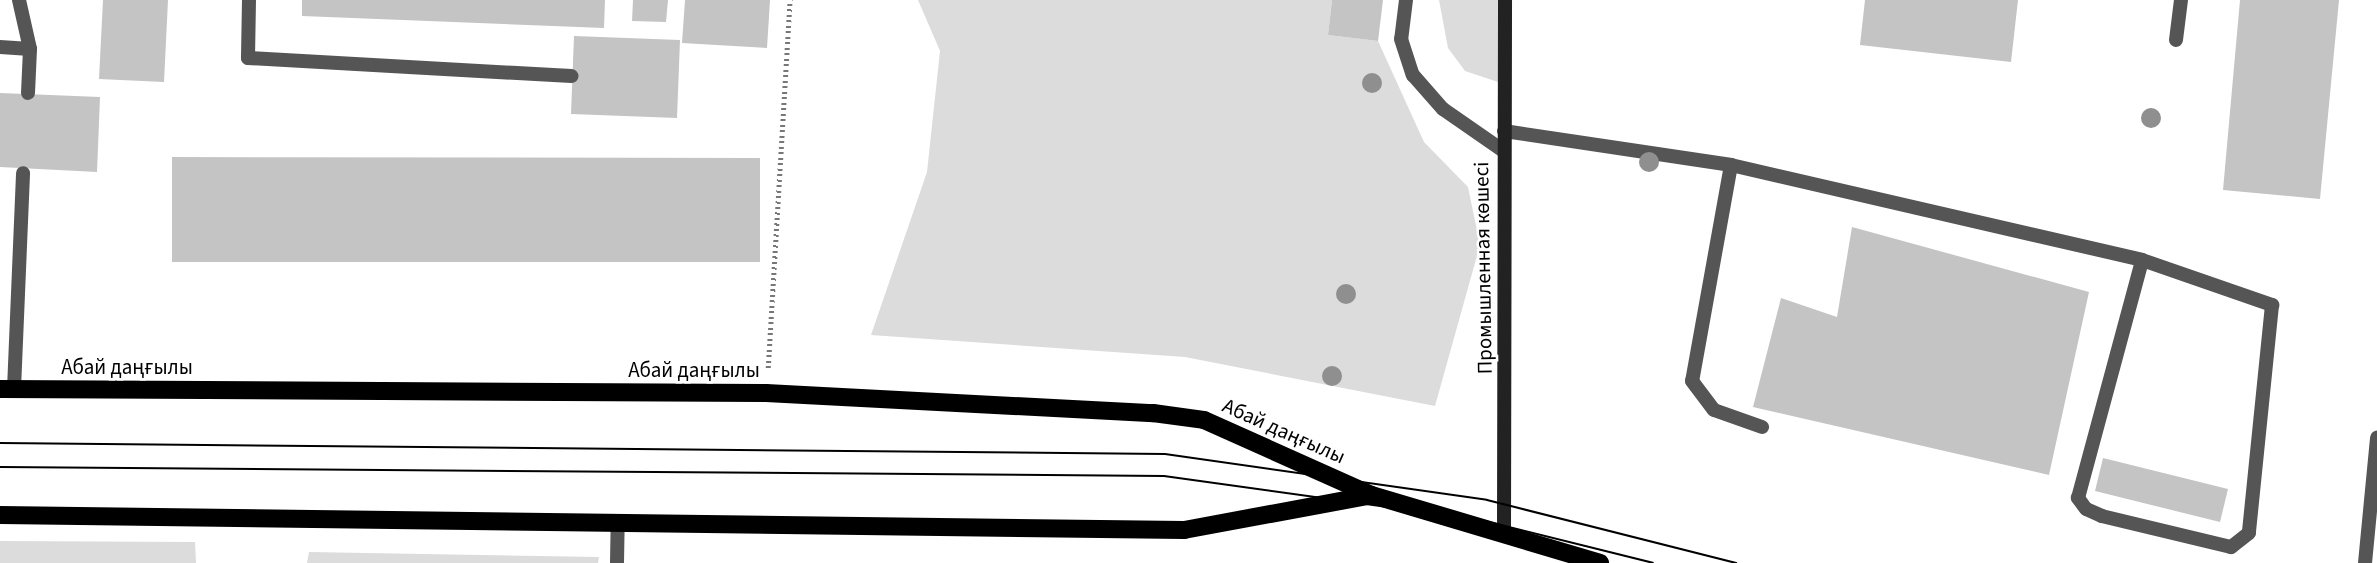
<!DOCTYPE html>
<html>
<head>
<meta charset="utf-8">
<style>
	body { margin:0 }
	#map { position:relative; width:2377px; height:563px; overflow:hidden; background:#fff; font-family:"Source Sans 3",sans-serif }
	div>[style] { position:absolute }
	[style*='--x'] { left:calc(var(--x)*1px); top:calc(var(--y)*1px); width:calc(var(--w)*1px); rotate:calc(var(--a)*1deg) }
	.green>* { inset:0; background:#dcdcdc }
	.building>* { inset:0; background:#c4c4c4 }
	.path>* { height:4.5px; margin-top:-2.25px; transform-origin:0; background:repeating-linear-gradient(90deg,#777 0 2px,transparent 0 5.5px) }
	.service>* { height:14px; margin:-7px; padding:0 7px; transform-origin:7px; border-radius:7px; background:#555 }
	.secondary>* { height:14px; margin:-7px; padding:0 7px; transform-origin:7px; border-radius:7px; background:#222 }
	.primary>* { height:18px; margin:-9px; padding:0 9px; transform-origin:9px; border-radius:9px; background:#000 }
	.tram>* { height:2px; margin:-1px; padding:0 1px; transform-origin:1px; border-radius:1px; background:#000 }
	.trees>* { width:20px; height:20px; margin:-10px; border-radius:50%; background:#8f8f8f }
	span { translate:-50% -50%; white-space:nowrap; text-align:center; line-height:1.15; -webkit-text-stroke:5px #fff; paint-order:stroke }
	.street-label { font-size:21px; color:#000 }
</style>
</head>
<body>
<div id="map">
	<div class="green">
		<i style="clip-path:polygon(918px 0,1332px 0,1328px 35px,1378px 41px,1424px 142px,1468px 187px,1480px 245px,1435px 406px,1185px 357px,871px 335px,927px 172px,940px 51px)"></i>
		<i style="clip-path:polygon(1439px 0,1505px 0,1504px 84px,1465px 71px,1448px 48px)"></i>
		<i style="clip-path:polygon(0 541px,195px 542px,196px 563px,0 563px)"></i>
		<i style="clip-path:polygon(309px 552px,599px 557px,598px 563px,307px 563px)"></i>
	</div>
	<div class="building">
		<i style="clip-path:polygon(103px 0,168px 0,164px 82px,99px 79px)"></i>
		<i style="clip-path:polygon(302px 0,605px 0,604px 28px,302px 16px)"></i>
		<i style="clip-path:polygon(633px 0,668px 0,666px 22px,632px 21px)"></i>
		<i style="clip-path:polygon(685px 0,770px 0,767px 48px,682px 43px)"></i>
		<i style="clip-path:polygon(1332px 0,1383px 0,1378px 41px,1328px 35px)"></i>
		<i style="clip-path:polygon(1865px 0,2018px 0,2011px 62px,1860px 45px)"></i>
		<i style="clip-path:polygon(2240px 0,2339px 0,2320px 199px,2223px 190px)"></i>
		<i style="clip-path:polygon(574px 36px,680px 40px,677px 118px,571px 114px)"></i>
		<i style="clip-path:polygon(0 93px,100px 97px,97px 172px,0 167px)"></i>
		<i style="clip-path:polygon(172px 157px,760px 158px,760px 262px,172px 262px)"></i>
		<i style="clip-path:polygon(1852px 227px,2089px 292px,2049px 475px,1753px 407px,1781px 298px,1837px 317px)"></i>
		<i style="clip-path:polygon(2103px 458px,2228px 489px,2220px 522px,2095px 491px)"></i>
	</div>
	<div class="path">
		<i style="--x:768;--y:368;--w:369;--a:-86.6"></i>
	</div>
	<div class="service">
		<i style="--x:19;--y:0;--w:50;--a:77.3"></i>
		<i style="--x:249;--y:0;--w:58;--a:91"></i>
		<i style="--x:248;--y:58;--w:324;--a:3.2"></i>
		<i style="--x:1406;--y:0;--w:39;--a:97"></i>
		<i style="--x:1401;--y:39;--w:38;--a:72"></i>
		<i style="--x:1413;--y:75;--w:45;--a:48.6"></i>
		<i style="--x:1443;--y:109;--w:72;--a:34.8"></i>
		<i style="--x:2176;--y:40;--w:40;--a:-82.9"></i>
		<i style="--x:0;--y:47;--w:30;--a:4"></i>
		<i style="--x:30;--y:49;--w:44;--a:92.6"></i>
		<i style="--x:1504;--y:131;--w:230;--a:8.5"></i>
		<i style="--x:1731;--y:165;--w:422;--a:13"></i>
		<i style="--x:2142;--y:260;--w:138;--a:19.1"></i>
		<i style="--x:2272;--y:305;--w:229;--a:95.8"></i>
		<i style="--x:2249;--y:533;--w:23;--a:142"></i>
		<i style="--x:2231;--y:547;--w:133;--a:-166.5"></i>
		<i style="--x:2102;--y:516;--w:17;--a:-156"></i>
		<i style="--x:2086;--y:509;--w:14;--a:-126"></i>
		<i style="--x:2078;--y:498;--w:246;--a:-74.9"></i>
		<i style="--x:1731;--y:165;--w:219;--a:100.2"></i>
		<i style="--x:1692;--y:381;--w:36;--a:53"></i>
		<i style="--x:1714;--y:410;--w:51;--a:19.5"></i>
		<i style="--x:14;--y:389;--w:216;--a:-87.6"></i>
		<i style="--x:617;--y:563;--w:39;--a:-89"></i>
		<i style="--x:2365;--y:563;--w:126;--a:-84.5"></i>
	</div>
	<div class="secondary">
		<i style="--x:1504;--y:534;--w:534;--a:-89.89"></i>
	</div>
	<div class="primary">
		<i style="--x:0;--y:389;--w:766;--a:0.3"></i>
		<i style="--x:766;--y:393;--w:388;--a:3"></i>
		<i style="--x:1153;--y:413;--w:51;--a:7.8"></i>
		<i style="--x:1204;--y:420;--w:184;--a:24.1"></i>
		<i style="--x:1372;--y:495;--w:238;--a:16.6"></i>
		<i style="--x:0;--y:515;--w:1184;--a:0.73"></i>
		<i style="--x:1184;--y:530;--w:191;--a:-10.5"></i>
	</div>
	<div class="tram">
		<i style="--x:0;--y:443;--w:1165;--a:0.54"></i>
		<i style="--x:1165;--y:454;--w:325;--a:8.1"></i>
		<i style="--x:1487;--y:500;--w:257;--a:14.2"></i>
		<i style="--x:0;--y:467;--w:1164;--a:0.44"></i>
		<i style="--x:1164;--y:476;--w:320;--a:7.9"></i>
		<i style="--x:1481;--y:520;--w:177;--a:14"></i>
	</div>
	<div class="trees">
		<i style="left:1372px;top:83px"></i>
		<i style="left:2151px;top:118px"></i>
		<i style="left:1649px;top:162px"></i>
		<i style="left:1346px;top:294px"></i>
		<i style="left:1332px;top:376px"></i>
	</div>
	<div class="street-label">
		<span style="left:1483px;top:268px;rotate:-91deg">Промышленная көшесі</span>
		<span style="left:127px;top:367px">Абай даңғылы</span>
		<span style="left:694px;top:370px">Абай даңғылы</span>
		<span style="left:1284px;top:431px;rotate:24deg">Абай даңғылы</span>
	</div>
</div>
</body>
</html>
